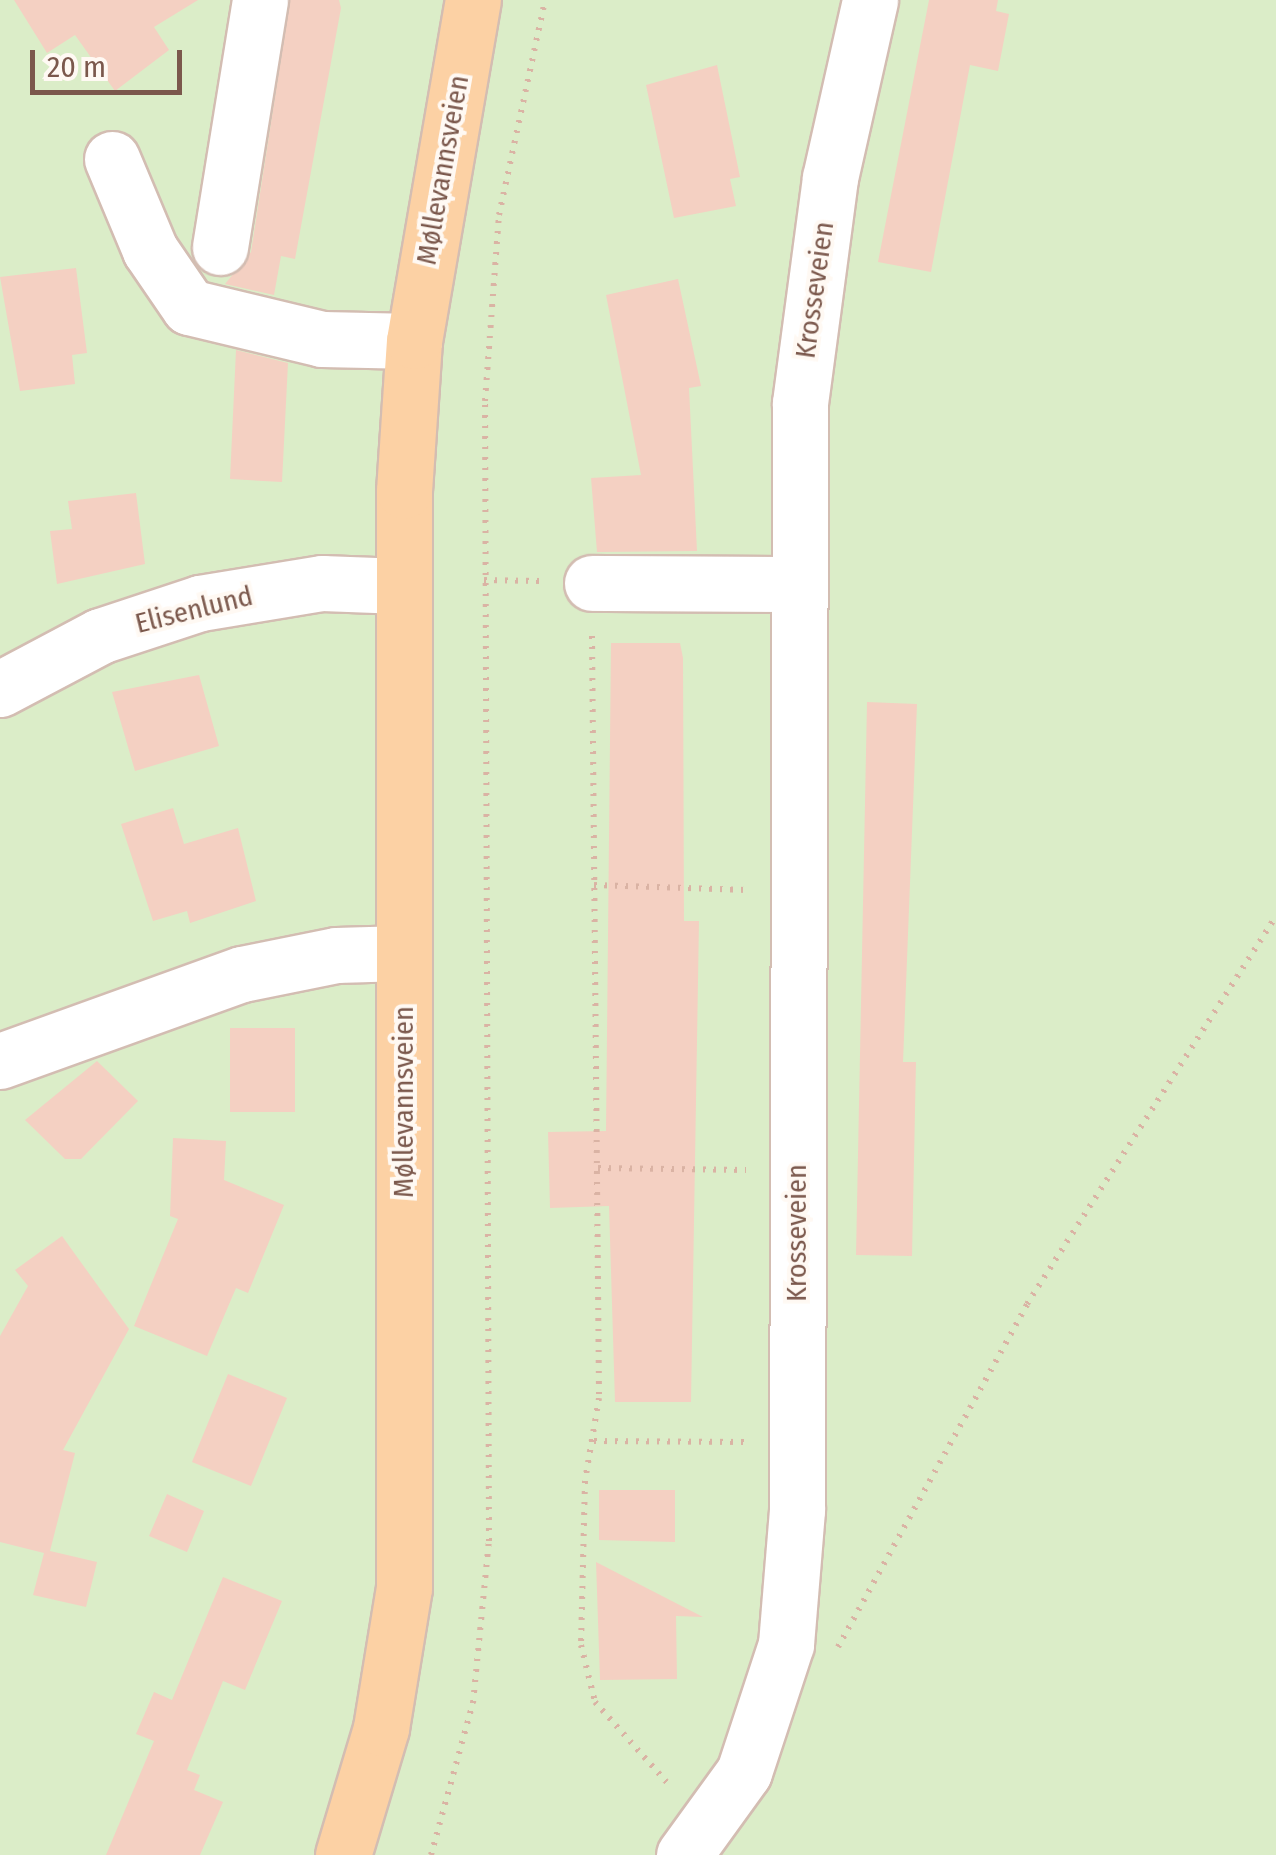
<!DOCTYPE html>
<html>
<head>
<meta charset="utf-8">
<style>
	body { margin:0 }
	#map { position:relative; width:1276px; height:1855px; overflow:hidden; background:#fdf4ec; font-family:"Fira Sans Condensed",sans-serif }
	div>[style] { position:absolute }
	[style*='--x'] { left:calc(var(--x)*1px); top:calc(var(--y)*1px); width:calc(var(--w)*1px); rotate:calc(var(--a)*1deg) }
	.green>* { inset:0; background:#dbedc8 }
	.building>* { inset:0; background:#f4d0c2 }
	.path>* { height:6px; margin-top:-3px; transform-origin:0; background:repeating-linear-gradient(90deg,#dab3a4 0 2.5px,transparent 0 10.5px) }
	.roads { filter:drop-shadow(2px 0 #d3bdb2) drop-shadow(-2px 0 #d3bdb2) drop-shadow(0 2px #d3bdb2) drop-shadow(0 -2px #d3bdb2) }
	.minor>* { height:55px; margin:-27.5px; padding:0 27.5px; transform-origin:27.5px; border-radius:27.5px; background:#fff }
	.major>* { height:55px; margin:-27.5px; padding:0 27.5px; transform-origin:27.5px; border-radius:27.5px; background:#fcd1a4 }
	span { translate:-50% -50%; white-space:nowrap; text-align:center; line-height:1.15; -webkit-text-stroke:8px #fff9f3; paint-order:stroke }
	.street-label { font-size:28px; color:#7b584c }
	.scale { position:absolute; left:30px; top:50px; width:152px; height:45px; box-sizing:border-box; border:5px solid #7b584c; border-top:0; padding-left:12px; font-size:30px; line-height:35px; white-space:nowrap; color:#7b584c; -webkit-text-stroke:8px #fff9f3; paint-order:stroke }
</style>
</head>
<body>
<div id="map">
	<div class="green">
		<i style="clip-path:polygon(0 0,1276px 0,1276px 1855px,0 1855px)"></i>
	</div>
	<div class="building">
		<i style="clip-path:polygon(14px 0,198px 0,154px 27px,169px 50px,115px 91px,75px 35px,47px 53px)"></i>
		<i style="clip-path:polygon(290px 0,339px 0,341px 8px,295px 259px,281px 256px,274px 295px,225px 284px,251px 252px)"></i>
		<i style="clip-path:polygon(929px 0,998px 0,996px 11px,1009px 14px,998px 71px,970px 65px,931px 272px,878px 262px)"></i>
		<i style="clip-path:polygon(717px 65px,740px 177px,730px 179px,736px 206px,674px 218px,646px 85px)"></i>
		<i style="clip-path:polygon(76px 268px,87px 353px,72px 355px,75px 384px,20px 391px,0 277px)"></i>
		<i style="clip-path:polygon(678px 279px,701px 386px,689px 388px,697px 551px,597px 552px,591px 478px,641px 475px,606px 295px)"></i>
		<i style="clip-path:polygon(236px 350px,288px 363px,282px 482px,230px 479px)"></i>
		<i style="clip-path:polygon(136px 493px,145px 564px,57px 584px,50px 531px,72px 529px,68px 501px)"></i>
		<i style="clip-path:polygon(611px 643px,680px 643px,683px 658px,684px 921px,699px 921px,691px 1402px,615px 1402px,609px 1206px,550px 1208px,548px 1132px,606px 1131px)"></i>
		<i style="clip-path:polygon(199px 675px,219px 746px,135px 771px,112px 692px)"></i>
		<i style="clip-path:polygon(867px 702px,917px 704px,903px 1062px,916px 1062px,912px 1256px,856px 1255px)"></i>
		<i style="clip-path:polygon(173px 808px,184px 844px,238px 828px,256px 901px,190px 923px,187px 911px,153px 921px,121px 824px)"></i>
		<i style="clip-path:polygon(230px 1028px,295px 1028px,295px 1112px,230px 1112px)"></i>
		<i style="clip-path:polygon(97px 1061px,138px 1101px,81px 1159px,65px 1159px,25px 1120px)"></i>
		<i style="clip-path:polygon(173px 1138px,226px 1141px,224px 1180px,284px 1205px,248px 1293px,236px 1288px,207px 1356px,134px 1326px,178px 1219px,170px 1216px)"></i>
		<i style="clip-path:polygon(62px 1236px,129px 1329px,63px 1450px,75px 1453px,50px 1551px,97px 1562px,86px 1607px,33px 1595px,44px 1553px,0 1542px,0 1336px,28px 1286px,15px 1270px)"></i>
		<i style="clip-path:polygon(228px 1374px,287px 1398px,251px 1486px,192px 1462px)"></i>
		<i style="clip-path:polygon(599px 1490px,675px 1490px,675px 1542px,599px 1540px)"></i>
		<i style="clip-path:polygon(167px 1494px,204px 1511px,187px 1552px,149px 1536px)"></i>
		<i style="clip-path:polygon(596px 1562px,703px 1617px,676px 1616px,677px 1679px,600px 1680px)"></i>
		<i style="clip-path:polygon(223px 1577px,282px 1601px,245px 1690px,223px 1681px,187px 1770px,200px 1775px,194px 1790px,223px 1802px,200px 1855px,106px 1855px,154px 1741px,136px 1734px,154px 1692px,172px 1700px)"></i>
	</div>
	<div class="path">
		<i style="--x:484;--y:580;--w:58;--a:1"></i>
		<i style="--x:592;--y:636;--w:762;--a:89.47"></i>
		<i style="--x:599;--y:1398;--w:84;--a:99.6"></i>
		<i style="--x:585;--y:1481;--w:164;--a:91.4"></i>
		<i style="--x:581;--y:1645;--w:59;--a:76.2"></i>
		<i style="--x:595;--y:1702;--w:113;--a:48.2"></i>
		<i style="--x:594;--y:885;--w:153;--a:1.9"></i>
		<i style="--x:598;--y:1168;--w:148;--a:0.8"></i>
		<i style="--x:594;--y:1441;--w:151;--a:0.4"></i>
		<i style="--x:838;--y:1647;--w:392;--a:-61.1"></i>
		<i style="--x:1027;--y:1304;--w:461;--a:-57.3"></i>
		<i style="--x:431;--y:1855;--w:158;--a:-74.6"></i>
		<i style="--x:473;--y:1703;--w:163;--a:-84.4"></i>
		<i style="--x:489;--y:1541;--w:1140;--a:-90.2"></i>
		<i style="--x:485;--y:401;--w:187;--a:-85.7"></i>
		<i style="--x:499;--y:215;--w:220;--a:-77.9"></i>
	</div>
	<div class="roads">
		<div class="minor">
			<i style="--x:112;--y:159;--w:99;--a:67.3"></i>
			<i style="--x:150;--y:250;--w:69;--a:55.6"></i>
			<i style="--x:189;--y:307;--w:137;--a:13.5"></i>
			<i style="--x:322;--y:339;--w:92;--a:1.2"></i>
			<i style="--x:220;--y:247;--w:250;--a:-80.8"></i>
			<i style="--x:592;--y:583;--w:204;--a:0.3"></i>
			<i style="--x:0;--y:689;--w:113;--a:-27.9"></i>
			<i style="--x:100;--y:636;--w:105;--a:-18.3"></i>
			<i style="--x:200;--y:603;--w:124;--a:-9.3"></i>
			<i style="--x:322;--y:583;--w:80;--a:2.1"></i>
			<i style="--x:0;--y:1061;--w:257;--a:-19.8"></i>
			<i style="--x:242;--y:974;--w:96;--a:-11.4"></i>
			<i style="--x:336;--y:955;--w:68;--a:-1.7"></i>
			<i style="--x:684;--y:1855;--w:102;--a:-54.1"></i>
			<i style="--x:744;--y:1772;--w:135;--a:-71.8"></i>
			<i style="--x:786;--y:1644;--w:134;--a:-85.3"></i>
			<i style="--x:797;--y:1510;--w:1107;--a:-89.84"></i>
			<i style="--x:800;--y:403;--w:227;--a:-82.4"></i>
			<i style="--x:830;--y:178;--w:182;--a:-77.3"></i>
		</div>
		<div class="major">
			<i style="--x:343;--y:1855;--w:133;--a:-73.3"></i>
			<i style="--x:381;--y:1728;--w:142;--a:-80.7"></i>
			<i style="--x:404;--y:1588;--w:1097;--a:-90"></i>
			<i style="--x:404;--y:491;--w:150;--a:-86.2"></i>
			<i style="--x:414;--y:341;--w:346;--a:-80.2"></i>
		</div>
	</div>
	<div class="street-label">
		<span style="left:443px;top:170px;rotate:-80deg">Møllevannsveien</span>
		<span style="left:815px;top:290px;rotate:-82deg">Krosseveien</span>
		<span style="left:194px;top:610px;rotate:-14deg">Elisenlund</span>
		<span style="left:404px;top:1102px;rotate:-90deg">Møllevannsveien</span>
		<span style="left:797px;top:1233px;rotate:-90deg">Krosseveien</span>
	</div>
	<div class="scale">20 m</div>
</div>
</body>
</html>
